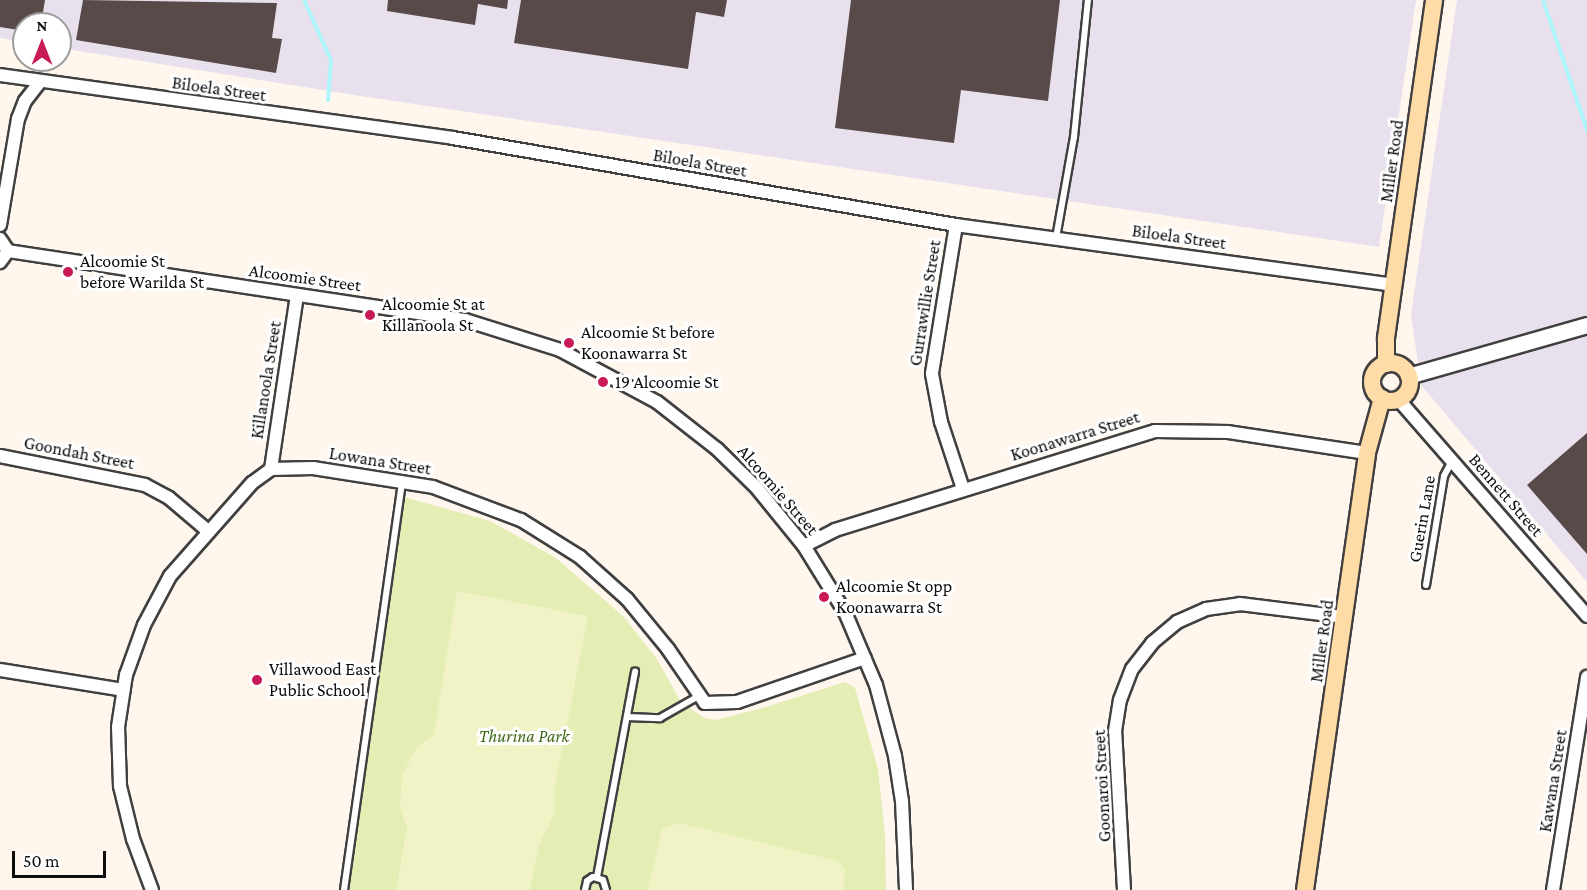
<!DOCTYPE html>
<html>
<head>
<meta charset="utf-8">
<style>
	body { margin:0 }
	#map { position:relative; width:1587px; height:890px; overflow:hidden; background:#fff6ed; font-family:"Crimson Pro",serif }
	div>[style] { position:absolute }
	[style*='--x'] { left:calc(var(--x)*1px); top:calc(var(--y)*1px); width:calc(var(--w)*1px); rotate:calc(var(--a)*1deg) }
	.industrial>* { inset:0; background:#e8e1ed }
	.green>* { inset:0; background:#e3edb4 }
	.pitch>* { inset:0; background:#f1f3c6 }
	.stream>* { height:4px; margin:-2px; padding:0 2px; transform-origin:2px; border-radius:2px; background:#adf5fb }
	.building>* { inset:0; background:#574a49 }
	.roads { filter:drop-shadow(2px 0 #404040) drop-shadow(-2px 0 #404040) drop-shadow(0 2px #404040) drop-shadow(0 -2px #404040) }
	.service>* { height:6px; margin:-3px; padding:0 3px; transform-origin:3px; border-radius:3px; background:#fff }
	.minor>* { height:12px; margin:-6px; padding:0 6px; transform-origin:6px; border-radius:6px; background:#fff }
	.tertiary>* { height:15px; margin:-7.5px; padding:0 7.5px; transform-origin:7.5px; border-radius:7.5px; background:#fff }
	.secondary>* { height:16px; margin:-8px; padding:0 8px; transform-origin:8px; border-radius:8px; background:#ffdba8 }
	.secondary>.ring { margin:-8px; padding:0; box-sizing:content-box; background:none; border:16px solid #ffdba8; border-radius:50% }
	.dots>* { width:16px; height:16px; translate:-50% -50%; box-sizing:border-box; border:3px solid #fff; border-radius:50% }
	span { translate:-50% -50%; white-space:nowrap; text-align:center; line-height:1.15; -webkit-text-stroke:6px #fff; paint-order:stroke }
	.street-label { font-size:18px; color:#0d0d0d }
	.poi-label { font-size:18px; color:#0d0d0d }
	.left { translate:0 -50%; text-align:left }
	.park-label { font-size:18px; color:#426a18; font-style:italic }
	.north { position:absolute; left:12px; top:12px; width:60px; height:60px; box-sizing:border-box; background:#fff; border:2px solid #9e9e9e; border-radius:50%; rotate:0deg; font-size:16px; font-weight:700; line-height:24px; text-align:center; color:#0d0d0d }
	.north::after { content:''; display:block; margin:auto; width:21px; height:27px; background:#c81a57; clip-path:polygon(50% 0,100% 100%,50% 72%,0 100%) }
	.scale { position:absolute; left:12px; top:851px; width:94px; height:27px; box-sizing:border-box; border:3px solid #0d0d0d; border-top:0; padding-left:8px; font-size:18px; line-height:21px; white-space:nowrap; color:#0d0d0d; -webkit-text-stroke:4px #fff; paint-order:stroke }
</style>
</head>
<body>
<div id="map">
	<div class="industrial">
		<i style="clip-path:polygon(0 0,1416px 0,1379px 247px,367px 97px,60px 48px,60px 24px,24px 24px,24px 42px,0 38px)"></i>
		<i style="clip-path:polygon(1457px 0,1587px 0,1587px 582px,1421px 385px,1411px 314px)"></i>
	</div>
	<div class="green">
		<i style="clip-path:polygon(404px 497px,490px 521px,556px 558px,623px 616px,657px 659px,681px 702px,704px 718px,716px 720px,766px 707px,845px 682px,855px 688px,878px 769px,885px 834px,886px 890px,349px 890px)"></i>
	</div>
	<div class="pitch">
		<i style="clip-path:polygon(457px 591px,588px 616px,555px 785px,554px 815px,539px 845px,530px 890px,396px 890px,407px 828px,400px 807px,402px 776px,415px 750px,434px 734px)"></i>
		<i style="clip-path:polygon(679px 823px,838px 861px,845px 870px,843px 890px,648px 890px,662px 829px)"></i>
	</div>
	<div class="stream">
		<i style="--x:304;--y:0;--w:66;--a:65.8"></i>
		<i style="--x:331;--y:60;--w:40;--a:94.3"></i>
		<i style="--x:1543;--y:0;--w:137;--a:71.3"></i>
	</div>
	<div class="building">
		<i style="clip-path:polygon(0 0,45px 0,41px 24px,24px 24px,24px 31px,0 27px)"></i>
		<i style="clip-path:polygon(83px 0,277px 3px,272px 38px,282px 39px,276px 73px,76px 40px)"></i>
		<i style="clip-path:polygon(388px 0,508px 0,507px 9px,478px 4px,475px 25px,387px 11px)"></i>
		<i style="clip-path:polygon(521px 0,727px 0,724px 17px,696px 12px,688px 69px,514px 43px)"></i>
		<i style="clip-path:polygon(851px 0,1060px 0,1048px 101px,961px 90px,954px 143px,835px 128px)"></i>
		<i style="clip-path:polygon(1587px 433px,1587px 554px,1527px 485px)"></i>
	</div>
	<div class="roads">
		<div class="service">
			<i style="--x:1056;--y:238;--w:103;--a:-79.9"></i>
			<i style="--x:1074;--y:137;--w:138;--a:-84.2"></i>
			<i style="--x:1426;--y:585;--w:110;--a:-80.6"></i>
			<i style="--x:1444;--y:476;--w:17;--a:-62"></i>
			<i style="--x:627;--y:717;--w:33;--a:2"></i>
			<i style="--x:660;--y:718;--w:43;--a:-29.6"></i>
			<i style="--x:597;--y:877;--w:209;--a:-79.5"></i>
			<i style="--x:344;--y:890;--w:413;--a:-81.9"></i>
			<i style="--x:585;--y:890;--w:9;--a:-77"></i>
			<i style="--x:587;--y:881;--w:7;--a:-34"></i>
			<i style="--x:593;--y:877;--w:10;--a:17"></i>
			<i style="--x:603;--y:880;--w:10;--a:73"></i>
		</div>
		<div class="minor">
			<i style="--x:0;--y:75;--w:457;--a:7.9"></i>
			<i style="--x:453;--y:138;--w:510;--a:9.81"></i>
			<i style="--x:956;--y:225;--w:442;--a:7.8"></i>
			<i style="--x:0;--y:225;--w:108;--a:-80.4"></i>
			<i style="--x:18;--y:119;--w:19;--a:-69"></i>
			<i style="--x:25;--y:101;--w:24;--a:-52"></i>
			<i style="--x:956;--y:225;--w:151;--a:99.2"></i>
			<i style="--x:932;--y:374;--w:49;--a:79.4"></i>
			<i style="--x:941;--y:422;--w:71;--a:71.8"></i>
			<i style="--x:0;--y:239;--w:14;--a:56"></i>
			<i style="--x:8;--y:251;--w:14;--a:126"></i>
			<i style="--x:8;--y:251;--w:462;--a:8.6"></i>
			<i style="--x:465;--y:320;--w:100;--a:17.5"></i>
			<i style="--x:560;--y:350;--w:110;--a:28.2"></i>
			<i style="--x:657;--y:402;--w:76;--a:38.1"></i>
			<i style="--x:717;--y:449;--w:54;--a:44.3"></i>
			<i style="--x:756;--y:487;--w:76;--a:50.9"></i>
			<i style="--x:804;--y:546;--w:78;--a:58.2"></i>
			<i style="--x:845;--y:612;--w:79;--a:67"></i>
			<i style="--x:876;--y:685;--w:73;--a:75"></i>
			<i style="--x:895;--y:756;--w:46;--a:81.2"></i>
			<i style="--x:902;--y:801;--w:89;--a:87.4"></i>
			<i style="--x:1398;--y:399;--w:288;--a:48.9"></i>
			<i style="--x:0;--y:456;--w:148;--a:11.3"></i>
			<i style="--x:145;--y:485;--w:27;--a:28"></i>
			<i style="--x:169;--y:498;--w:51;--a:40.2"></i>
			<i style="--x:271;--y:469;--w:175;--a:-81.5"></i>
			<i style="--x:804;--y:546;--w:35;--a:-27"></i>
			<i style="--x:835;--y:530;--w:335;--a:-17.2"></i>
			<i style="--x:1155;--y:431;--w:73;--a:0.8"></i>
			<i style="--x:1228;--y:432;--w:141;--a:8.6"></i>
			<i style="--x:0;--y:670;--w:125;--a:9.2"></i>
			<i style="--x:152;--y:890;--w:54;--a:-110.4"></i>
			<i style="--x:133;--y:839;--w:55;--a:-103.8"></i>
			<i style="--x:120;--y:786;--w:59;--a:-91.9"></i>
			<i style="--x:118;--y:727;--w:53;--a:-81.3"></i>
			<i style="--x:126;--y:675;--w:53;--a:-70.2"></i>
			<i style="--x:144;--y:625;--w:55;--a:-62"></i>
			<i style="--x:170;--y:576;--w:124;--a:-48.6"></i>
			<i style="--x:252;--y:483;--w:24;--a:-36"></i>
			<i style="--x:271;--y:469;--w:42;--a:-1.4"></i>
			<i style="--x:313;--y:468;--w:121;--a:9"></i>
			<i style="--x:433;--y:487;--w:94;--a:20.6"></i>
			<i style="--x:521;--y:520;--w:70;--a:32.1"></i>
			<i style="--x:580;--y:557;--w:63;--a:41.8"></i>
			<i style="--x:627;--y:599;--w:65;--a:50.6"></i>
			<i style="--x:668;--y:649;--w:65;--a:55.6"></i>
			<i style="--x:705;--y:703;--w:32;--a:-2"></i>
			<i style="--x:737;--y:702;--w:135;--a:-19"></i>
			<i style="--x:1124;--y:890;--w:159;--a:-93.2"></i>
			<i style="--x:1115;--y:731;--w:31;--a:-81"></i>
			<i style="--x:1120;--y:700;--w:33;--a:-69"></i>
			<i style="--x:1132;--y:669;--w:33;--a:-52"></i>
			<i style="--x:1152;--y:643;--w:33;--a:-40"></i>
			<i style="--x:1177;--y:622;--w:32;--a:-24"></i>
			<i style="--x:1206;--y:609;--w:34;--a:-8"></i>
			<i style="--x:1240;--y:604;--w:106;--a:7.1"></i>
			<i style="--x:1553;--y:890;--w:216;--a:-80.9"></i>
		</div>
		<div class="tertiary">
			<i style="--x:1408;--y:376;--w:186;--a:-15.9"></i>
		</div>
		<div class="secondary">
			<i class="ring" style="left:1372px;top:363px;width:22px;height:22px"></i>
			<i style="--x:1386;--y:364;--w:26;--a:-90"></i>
			<i style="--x:1386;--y:338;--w:341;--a:-81.9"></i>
			<i style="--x:1305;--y:890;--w:441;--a:-81.9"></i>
			<i style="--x:1367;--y:453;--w:57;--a:-74.7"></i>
		</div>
	</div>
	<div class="dots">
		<i style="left:68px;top:272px;background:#c81a57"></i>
		<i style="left:370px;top:315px;background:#c81a57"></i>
		<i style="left:569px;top:343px;background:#c81a57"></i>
		<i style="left:603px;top:382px;background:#c81a57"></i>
		<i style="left:824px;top:597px;background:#c81a57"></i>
		<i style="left:257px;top:680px;background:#c81a57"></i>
	</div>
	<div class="street-label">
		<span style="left:219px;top:89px;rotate:8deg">Biloela Street</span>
		<span style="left:1392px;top:161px;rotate:-82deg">Miller Road</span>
		<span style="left:700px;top:163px;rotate:10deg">Biloela Street</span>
		<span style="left:1179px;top:237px;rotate:8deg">Biloela Street</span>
		<span style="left:305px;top:278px;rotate:8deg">Alcoomie Street</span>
		<span style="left:925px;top:303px;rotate:-81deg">Gurrawillie Street</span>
		<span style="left:266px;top:380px;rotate:-81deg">Killanoola Street</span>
		<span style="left:1075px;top:436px;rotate:-17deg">Koonawarra Street</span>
		<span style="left:79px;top:453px;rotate:11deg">Goondah Street</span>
		<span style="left:380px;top:461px;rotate:9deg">Lowana Street</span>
		<span style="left:778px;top:490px;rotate:49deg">Alcoomie Street</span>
		<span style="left:1506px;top:495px;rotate:49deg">Bennett Street</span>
		<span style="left:1422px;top:519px;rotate:-80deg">Guerin Lane</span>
		<span style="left:1322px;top:641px;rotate:-82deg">Miller Road</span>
		<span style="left:1553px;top:781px;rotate:-81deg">Kawana Street</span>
		<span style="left:1102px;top:786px;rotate:-93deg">Goonaroi Street</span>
	</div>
	<div class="poi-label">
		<span class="left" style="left:80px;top:272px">Alcoomie St<br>before Warilda St</span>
		<span class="left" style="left:382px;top:315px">Alcoomie St at<br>Killanoola St</span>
		<span class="left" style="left:581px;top:343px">Alcoomie St before<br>Koonawarra St</span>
		<span class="left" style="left:615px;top:382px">19 Alcoomie St</span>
		<span class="left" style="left:836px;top:597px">Alcoomie St opp<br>Koonawarra St</span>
		<span class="left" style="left:269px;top:680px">Villawood East<br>Public School</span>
	</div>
	<div class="park-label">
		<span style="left:524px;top:736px">Thurina Park</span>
	</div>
	<div class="north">N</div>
	<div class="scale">50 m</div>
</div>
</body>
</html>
